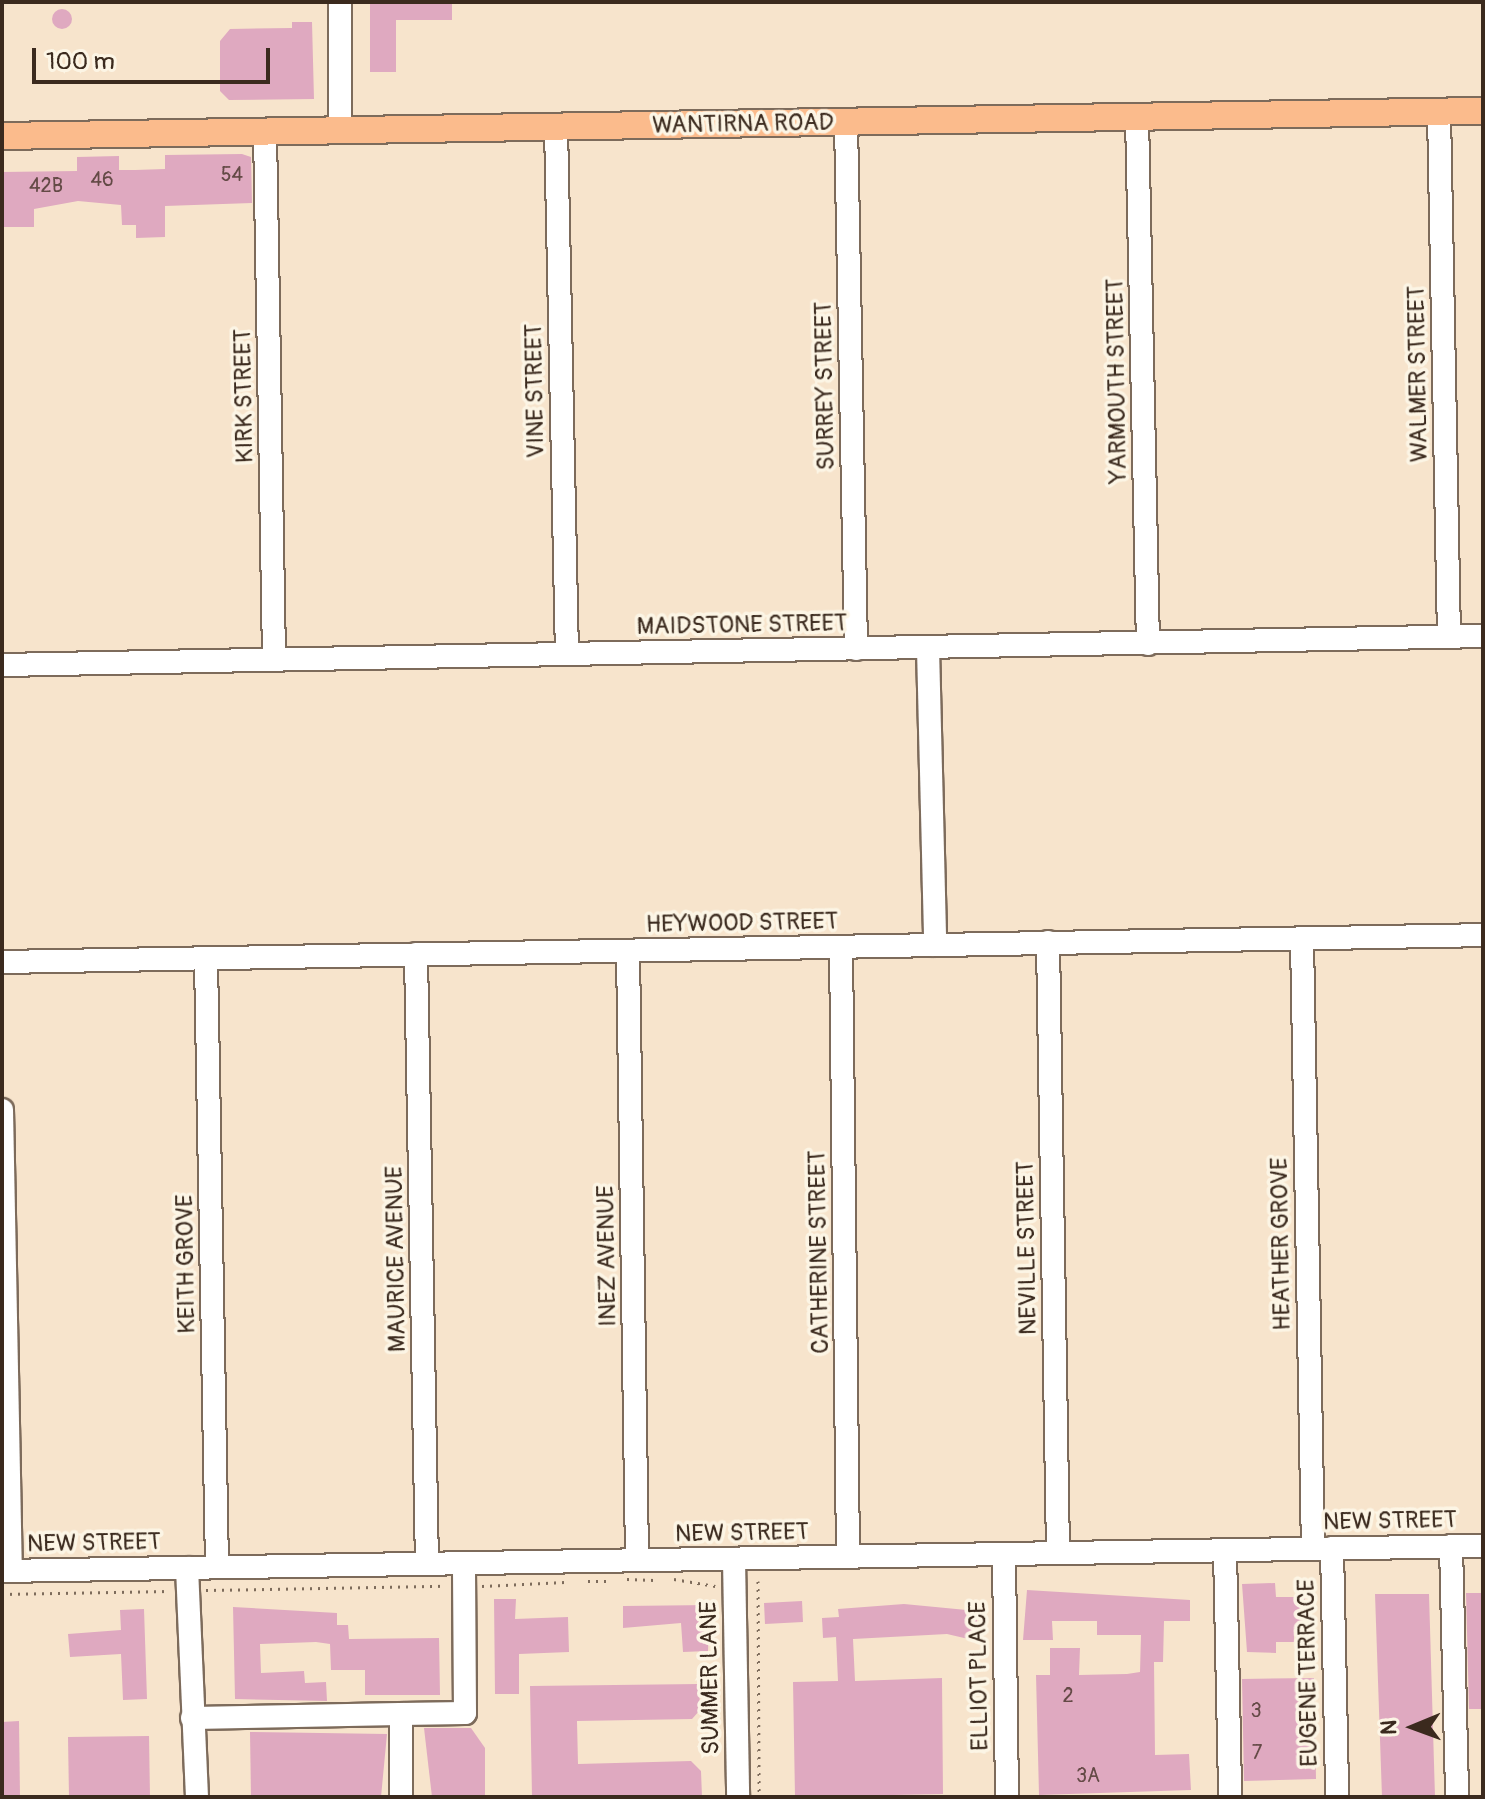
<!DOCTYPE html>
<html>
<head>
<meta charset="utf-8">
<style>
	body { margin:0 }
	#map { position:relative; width:1485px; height:1799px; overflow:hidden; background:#f7e4cc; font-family:Pangolin,sans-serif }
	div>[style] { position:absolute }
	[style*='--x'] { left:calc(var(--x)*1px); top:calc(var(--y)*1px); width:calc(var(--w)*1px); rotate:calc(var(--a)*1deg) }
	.building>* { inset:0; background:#dfa9c0 }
	.round { border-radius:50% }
	.path>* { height:3px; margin-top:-1.5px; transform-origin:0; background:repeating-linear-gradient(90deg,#7d6b5b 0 2px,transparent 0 8px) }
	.roads { filter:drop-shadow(2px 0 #7d6b5b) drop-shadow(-2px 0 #7d6b5b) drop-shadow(0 2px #7d6b5b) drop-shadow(0 -2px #7d6b5b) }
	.minor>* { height:22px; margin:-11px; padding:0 11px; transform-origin:11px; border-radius:11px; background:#fff }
	.major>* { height:26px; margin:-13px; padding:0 13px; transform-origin:13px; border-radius:13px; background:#fbbb8c }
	span { translate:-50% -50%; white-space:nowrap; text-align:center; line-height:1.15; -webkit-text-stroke:7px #fcf5e5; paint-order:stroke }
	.number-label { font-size:20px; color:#644a46 }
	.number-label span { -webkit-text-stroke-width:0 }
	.street-label { font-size:24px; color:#3b2a1e }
	.frame { position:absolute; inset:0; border:4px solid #3b2a1e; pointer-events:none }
	.north { position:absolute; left:1373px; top:1687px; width:80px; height:80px; -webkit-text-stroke:6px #fcf5e5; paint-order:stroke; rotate:269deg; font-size:22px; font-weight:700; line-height:32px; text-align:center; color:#3b2a1e }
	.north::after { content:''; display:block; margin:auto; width:28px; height:36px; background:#3b2a1e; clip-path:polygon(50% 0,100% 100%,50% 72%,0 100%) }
	.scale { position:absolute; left:32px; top:48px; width:238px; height:36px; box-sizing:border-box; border:4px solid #3b2a1e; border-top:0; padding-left:10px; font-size:24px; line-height:28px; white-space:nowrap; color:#3b2a1e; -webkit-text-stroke:6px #fcf5e5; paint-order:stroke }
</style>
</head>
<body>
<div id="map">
	<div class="building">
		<i style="clip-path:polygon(370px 2px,452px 2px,452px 20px,396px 20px,396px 72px,370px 72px)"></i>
		<i class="round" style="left:52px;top:9px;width:20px;height:20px"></i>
		<i style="clip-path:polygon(292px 22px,312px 22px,314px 99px,229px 100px,220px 91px,220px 41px,230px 29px,292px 28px)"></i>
		<i style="clip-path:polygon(242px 154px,251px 157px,252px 203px,165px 206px,165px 237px,136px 238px,136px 225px,122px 225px,121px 205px,78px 201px,34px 209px,34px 227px,2px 227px,2px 172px,77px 171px,77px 157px,119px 156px,119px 170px,135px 170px,165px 169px,165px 155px)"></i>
		<i style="clip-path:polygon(1275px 1583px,1276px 1597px,1305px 1597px,1305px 1629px,1294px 1629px,1294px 1642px,1276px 1642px,1276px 1653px,1247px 1652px,1242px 1584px)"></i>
		<i style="clip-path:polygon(1027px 1590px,1190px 1600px,1190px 1621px,1164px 1621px,1163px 1662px,1154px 1662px,1155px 1755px,1189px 1754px,1191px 1790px,1039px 1795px,1036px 1675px,1050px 1675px,1050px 1648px,1080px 1648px,1079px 1675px,1127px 1674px,1140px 1672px,1141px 1635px,1097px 1635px,1097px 1621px,1052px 1621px,1053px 1640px,1023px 1640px)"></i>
		<i style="clip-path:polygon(1466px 1593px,1483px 1593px,1483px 1709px,1469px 1709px)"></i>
		<i style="clip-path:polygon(1375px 1594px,1429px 1594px,1435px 1797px,1382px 1797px)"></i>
		<i style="clip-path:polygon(494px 1599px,516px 1599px,515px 1619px,568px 1617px,569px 1652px,519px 1654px,519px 1694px,495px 1694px)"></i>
		<i style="clip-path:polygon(802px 1601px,803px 1622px,765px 1624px,764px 1603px)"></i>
		<i style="clip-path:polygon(904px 1604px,977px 1611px,977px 1641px,947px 1634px,853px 1639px,855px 1681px,942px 1678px,943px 1794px,795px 1797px,793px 1682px,838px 1681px,836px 1637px,823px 1638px,822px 1618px,839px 1617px,838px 1609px)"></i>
		<i style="clip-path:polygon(710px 1605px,708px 1651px,683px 1652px,681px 1623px,623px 1628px,623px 1606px)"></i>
		<i style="clip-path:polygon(233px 1607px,337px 1613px,337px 1625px,348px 1625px,349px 1639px,439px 1638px,440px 1695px,365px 1695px,365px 1670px,331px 1670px,330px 1644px,316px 1642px,260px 1644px,261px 1673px,304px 1671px,305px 1683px,326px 1682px,327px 1701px,235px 1699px)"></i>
		<i style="clip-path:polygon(144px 1609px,147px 1699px,123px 1700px,121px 1654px,70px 1657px,68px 1634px,121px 1630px,120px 1610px)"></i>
		<i style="clip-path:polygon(1314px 1678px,1316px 1779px,1244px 1781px,1242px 1679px)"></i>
		<i style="clip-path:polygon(699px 1684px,700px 1710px,692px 1719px,577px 1721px,578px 1764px,691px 1761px,701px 1771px,702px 1797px,532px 1797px,530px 1686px)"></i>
		<i style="clip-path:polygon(19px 1721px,20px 1797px,2px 1797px,2px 1722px)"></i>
		<i style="clip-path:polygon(424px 1728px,471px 1728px,485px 1748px,485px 1797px,432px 1797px)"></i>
		<i style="clip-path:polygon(250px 1732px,387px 1734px,381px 1797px,251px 1797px)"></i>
		<i style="clip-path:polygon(149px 1736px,150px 1797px,69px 1797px,68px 1737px)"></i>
	</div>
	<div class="path">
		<i style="--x:627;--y:1579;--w:27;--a:2"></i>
		<i style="--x:674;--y:1579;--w:42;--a:9.7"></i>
		<i style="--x:588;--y:1581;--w:24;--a:0"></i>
		<i style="--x:758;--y:1581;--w:216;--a:89.7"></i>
		<i style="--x:482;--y:1586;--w:83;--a:-2.8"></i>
		<i style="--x:206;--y:1590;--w:240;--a:-1"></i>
		<i style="--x:2;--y:1594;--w:168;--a:-1"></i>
	</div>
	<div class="roads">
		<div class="minor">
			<i style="--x:1439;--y:112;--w:524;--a:88.91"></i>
			<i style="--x:1137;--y:116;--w:528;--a:88.81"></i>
			<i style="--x:846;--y:122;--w:527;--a:88.91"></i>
			<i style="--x:556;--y:126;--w:528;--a:88.81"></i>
			<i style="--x:265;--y:131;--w:528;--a:89.02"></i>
			<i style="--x:340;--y:131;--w:129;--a:-90"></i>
			<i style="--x:928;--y:648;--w:297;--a:88.6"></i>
			<i style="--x:2;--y:665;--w:1481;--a:-1.12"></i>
			<i style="--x:1302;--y:939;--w:610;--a:88.97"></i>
			<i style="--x:1048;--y:942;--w:610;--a:89.06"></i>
			<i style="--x:841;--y:947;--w:610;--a:89.34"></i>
			<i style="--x:628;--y:951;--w:609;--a:89.15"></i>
			<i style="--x:416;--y:954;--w:610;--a:88.97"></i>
			<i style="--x:206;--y:960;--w:607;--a:88.96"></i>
			<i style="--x:2;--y:962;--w:1481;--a:-1.04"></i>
			<i style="--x:2;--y:1110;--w:461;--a:88.9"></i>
			<i style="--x:1451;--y:1546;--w:251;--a:88.6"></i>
			<i style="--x:1332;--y:1548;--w:249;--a:88.8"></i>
			<i style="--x:1225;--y:1550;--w:247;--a:88.8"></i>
			<i style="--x:1004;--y:1554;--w:243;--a:89.3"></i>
			<i style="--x:734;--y:1559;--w:238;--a:89"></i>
			<i style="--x:187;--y:1568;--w:229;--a:87.5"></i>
			<i style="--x:2;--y:1571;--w:1481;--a:-0.97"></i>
			<i style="--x:401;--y:1714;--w:64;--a:-0.9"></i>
			<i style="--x:465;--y:1713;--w:150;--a:-90.4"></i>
			<i style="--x:192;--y:1718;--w:209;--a:-1.1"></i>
			<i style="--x:401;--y:1714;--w:83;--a:90"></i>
		</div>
		<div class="major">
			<i style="--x:2;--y:136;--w:1481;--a:-0.97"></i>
		</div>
	</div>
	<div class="number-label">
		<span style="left:232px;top:174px">54</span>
		<span style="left:102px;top:179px">46</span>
		<span style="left:46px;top:185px">42B</span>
		<span style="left:1068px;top:1695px">2</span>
		<span style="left:1256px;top:1710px">3</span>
		<span style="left:1257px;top:1752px">7</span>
		<span style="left:1088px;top:1775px">3A</span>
	</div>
	<div class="street-label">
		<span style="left:743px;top:124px;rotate:-1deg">WANTIRNA ROAD</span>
		<span style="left:1418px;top:374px;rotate:-91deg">WALMER STREET</span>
		<span style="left:1117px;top:381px;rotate:-91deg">YARMOUTH STREET</span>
		<span style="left:825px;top:386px;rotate:-91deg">SURREY STREET</span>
		<span style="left:535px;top:391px;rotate:-91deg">VINE STREET</span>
		<span style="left:244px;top:396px;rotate:-91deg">KIRK STREET</span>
		<span style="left:742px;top:625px;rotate:-1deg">MAIDSTONE STREET</span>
		<span style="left:742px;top:923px;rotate:-1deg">HEYWOOD STREET</span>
		<span style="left:1281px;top:1244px;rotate:-91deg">HEATHER GROVE</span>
		<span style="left:1027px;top:1248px;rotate:-91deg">NEVILLE STREET</span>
		<span style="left:819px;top:1252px;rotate:-91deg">CATHERINE STREET</span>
		<span style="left:607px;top:1256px;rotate:-91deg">INEZ AVENUE</span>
		<span style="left:396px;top:1259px;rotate:-91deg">MAURICE AVENUE</span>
		<span style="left:186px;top:1264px;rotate:-91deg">KEITH GROVE</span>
		<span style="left:1390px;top:1521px;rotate:-1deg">NEW STREET</span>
		<span style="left:742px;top:1533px;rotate:-1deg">NEW STREET</span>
		<span style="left:94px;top:1543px;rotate:-1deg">NEW STREET</span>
		<span style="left:1308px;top:1673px;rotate:-91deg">EUGENE TERRACE</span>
		<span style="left:979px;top:1676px;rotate:-91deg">ELLIOT PLACE</span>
		<span style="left:710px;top:1678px;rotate:-91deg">SUMMER LANE</span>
	</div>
	<div class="frame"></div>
	<div class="north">N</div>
	<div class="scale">100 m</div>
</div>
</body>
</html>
